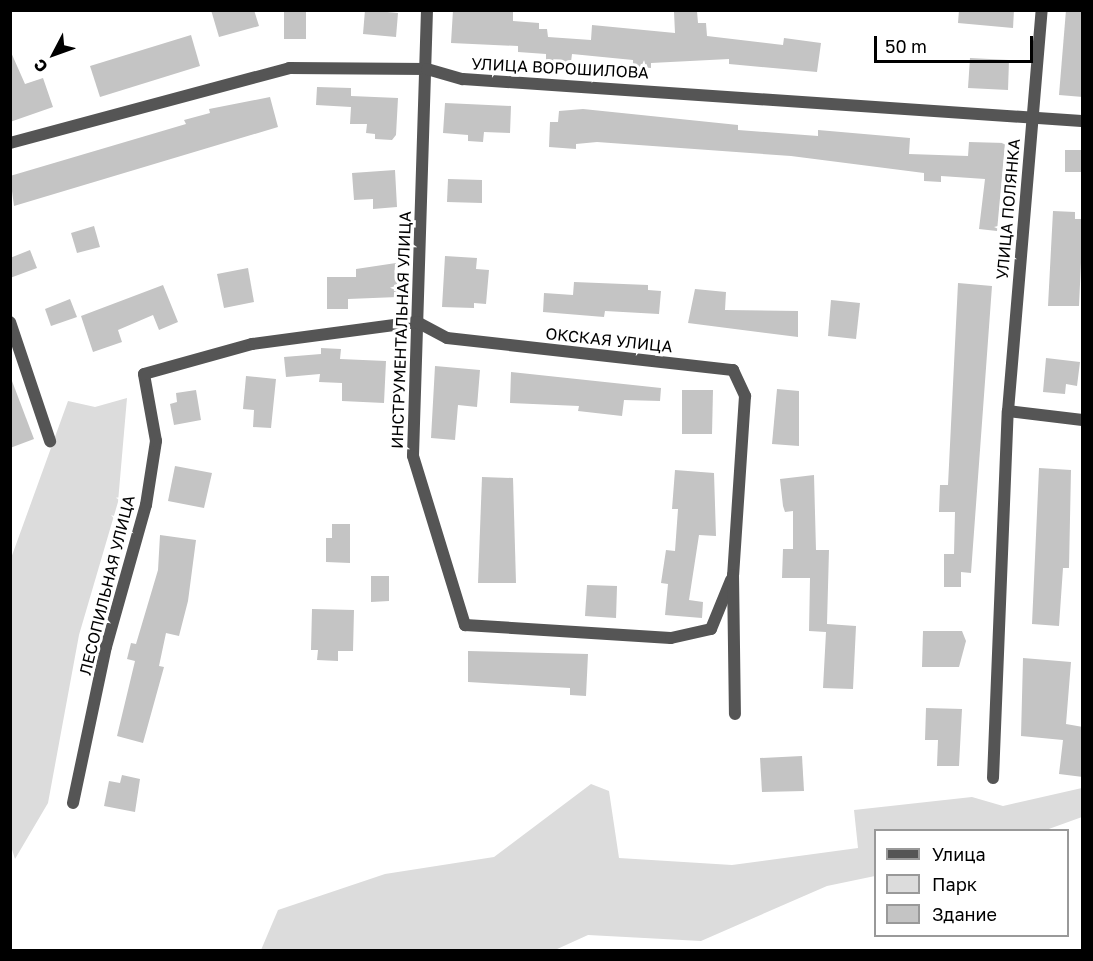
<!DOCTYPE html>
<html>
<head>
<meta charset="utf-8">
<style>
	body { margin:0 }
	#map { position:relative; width:1093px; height:961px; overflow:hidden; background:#fff; font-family:"Golos Text",sans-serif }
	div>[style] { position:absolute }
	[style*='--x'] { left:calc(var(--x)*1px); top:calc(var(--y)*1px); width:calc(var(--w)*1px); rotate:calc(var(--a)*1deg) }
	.green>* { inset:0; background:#dcdcdc }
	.building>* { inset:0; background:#c4c4c4 }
	.street>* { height:12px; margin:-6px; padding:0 6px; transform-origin:6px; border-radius:6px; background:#555 }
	span { translate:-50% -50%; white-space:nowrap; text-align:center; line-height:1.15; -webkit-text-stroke:6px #fff; paint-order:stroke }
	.street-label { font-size:16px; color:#000 }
	.frame { position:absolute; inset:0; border:12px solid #000; pointer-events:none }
	.legend { position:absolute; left:874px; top:829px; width:195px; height:108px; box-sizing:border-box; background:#fff; border:2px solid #999; margin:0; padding:8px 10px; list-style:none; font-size:18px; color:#000 }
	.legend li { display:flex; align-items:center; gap:12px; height:30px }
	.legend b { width:30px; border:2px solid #999 }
	.north { position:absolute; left:24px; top:24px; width:60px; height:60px; -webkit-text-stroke:4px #fff; paint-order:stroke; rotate:229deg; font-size:16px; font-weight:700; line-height:24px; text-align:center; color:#000 }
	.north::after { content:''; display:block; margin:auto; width:21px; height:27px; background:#000; clip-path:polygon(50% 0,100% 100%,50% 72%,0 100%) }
	.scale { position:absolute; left:874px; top:36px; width:159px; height:27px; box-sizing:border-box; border:3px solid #000; border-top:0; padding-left:8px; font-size:18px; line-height:21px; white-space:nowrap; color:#000; -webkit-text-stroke:4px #fff; paint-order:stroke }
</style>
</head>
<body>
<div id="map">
	<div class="green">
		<i style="clip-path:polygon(127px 398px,118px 502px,79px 635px,48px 803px,15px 859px,10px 843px,10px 561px,68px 401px,95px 407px)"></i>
		<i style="clip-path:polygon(591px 784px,609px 791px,619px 858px,732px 865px,858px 848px,854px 810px,972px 797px,1003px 806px,1082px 788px,1082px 817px,1046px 830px,876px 830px,875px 876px,827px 886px,701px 941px,588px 935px,555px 950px,261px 950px,278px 910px,385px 874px,494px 857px)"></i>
	</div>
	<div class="building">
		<i style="clip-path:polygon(211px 10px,254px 10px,259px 26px,219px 37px)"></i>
		<i style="clip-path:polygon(284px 10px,306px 10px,306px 39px,284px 39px)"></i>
		<i style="clip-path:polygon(365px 10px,398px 13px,396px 37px,363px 34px)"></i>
		<i style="clip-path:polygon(453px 10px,513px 12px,513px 21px,539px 23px,539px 29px,547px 29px,548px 37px,591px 40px,592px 25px,675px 33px,674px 12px,697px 11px,698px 23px,706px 23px,707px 36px,783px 45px,784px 38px,821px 43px,817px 72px,729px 64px,729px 59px,651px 63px,651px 68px,633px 66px,633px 60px,572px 54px,571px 62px,546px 61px,546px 54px,518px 52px,518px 46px,451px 43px)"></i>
		<i style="clip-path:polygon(959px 10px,1014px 10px,1013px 28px,958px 23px)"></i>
		<i style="clip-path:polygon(1066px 10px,1083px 10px,1083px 97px,1059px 95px)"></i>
		<i style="clip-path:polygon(191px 35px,200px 66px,100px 97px,90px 66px)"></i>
		<i style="clip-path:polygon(10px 50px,25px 84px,43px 78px,53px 107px,10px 122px)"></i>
		<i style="clip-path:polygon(970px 58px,1009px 60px,1008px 90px,968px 88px)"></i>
		<i style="clip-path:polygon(317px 87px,351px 88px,351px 96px,398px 98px,396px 135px,392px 140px,375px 139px,375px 134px,366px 133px,367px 124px,350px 124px,351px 107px,316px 105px)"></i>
		<i style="clip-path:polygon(270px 97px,278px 127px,14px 206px,10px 176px,186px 124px,184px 120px,210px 113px,209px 109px)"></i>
		<i style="clip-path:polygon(445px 103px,511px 106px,510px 133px,484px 132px,483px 142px,468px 141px,468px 135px,443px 133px)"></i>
		<i style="clip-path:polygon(583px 109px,738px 125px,738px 130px,818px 136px,818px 130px,910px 138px,909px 154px,968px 156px,969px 142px,1005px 143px,997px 231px,979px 229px,985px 179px,941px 176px,941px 182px,924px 181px,924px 173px,791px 156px,597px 142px,576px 144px,576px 149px,549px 147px,550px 122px,558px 122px,559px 111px)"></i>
		<i style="clip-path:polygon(1065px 150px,1083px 150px,1083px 172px,1065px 172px)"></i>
		<i style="clip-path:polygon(395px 170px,397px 207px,373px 209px,373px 199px,354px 200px,352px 173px)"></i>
		<i style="clip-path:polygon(448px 179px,482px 180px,482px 203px,447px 202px)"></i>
		<i style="clip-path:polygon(1053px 211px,1075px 212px,1075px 219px,1083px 219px,1079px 306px,1048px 306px)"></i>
		<i style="clip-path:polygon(94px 226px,100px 247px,77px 253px,71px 233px)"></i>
		<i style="clip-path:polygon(30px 250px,37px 268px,10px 278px,10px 258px)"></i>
		<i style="clip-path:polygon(445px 256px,477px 258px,476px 269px,489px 270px,486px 304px,474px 303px,474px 308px,442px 307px)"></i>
		<i style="clip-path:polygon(396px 263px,398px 297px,348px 299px,348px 309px,327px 309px,327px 277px,356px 277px,356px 269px)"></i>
		<i style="clip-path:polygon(248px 268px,254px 302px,224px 308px,217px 274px)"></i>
		<i style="clip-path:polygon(574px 282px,648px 285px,648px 290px,661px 291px,659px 314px,605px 311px,604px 317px,543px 312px,544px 293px,573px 295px)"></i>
		<i style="clip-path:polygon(958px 283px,992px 286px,971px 573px,961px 572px,961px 587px,944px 587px,944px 554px,954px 554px,955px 512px,939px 512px,940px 485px,948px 485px)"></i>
		<i style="clip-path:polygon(163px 285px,178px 322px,159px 330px,153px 315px,118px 330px,122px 342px,93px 352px,81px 316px)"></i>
		<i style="clip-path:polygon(695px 289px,726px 292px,725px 310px,798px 311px,798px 337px,688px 323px)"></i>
		<i style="clip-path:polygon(70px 299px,77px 317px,51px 326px,45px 309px)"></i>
		<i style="clip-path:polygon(831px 300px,860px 303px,856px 339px,828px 336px)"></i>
		<i style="clip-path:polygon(321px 348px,341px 349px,340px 359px,386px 361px,384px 403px,342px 401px,342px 383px,319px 382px,320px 374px,286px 377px,284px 357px,321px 354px)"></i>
		<i style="clip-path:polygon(1046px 358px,1080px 362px,1077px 386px,1066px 384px,1065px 394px,1043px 392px)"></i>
		<i style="clip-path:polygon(435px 366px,480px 370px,477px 407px,458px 405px,455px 440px,431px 438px)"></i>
		<i style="clip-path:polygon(511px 372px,661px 388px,660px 401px,624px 400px,622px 416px,578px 411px,579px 406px,510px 403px)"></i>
		<i style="clip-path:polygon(246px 376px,276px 379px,271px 428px,253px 427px,254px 410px,243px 409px)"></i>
		<i style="clip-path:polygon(12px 381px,34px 439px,10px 448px,10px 382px)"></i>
		<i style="clip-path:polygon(777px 389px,799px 391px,799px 446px,772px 444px)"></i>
		<i style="clip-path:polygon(196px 390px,201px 420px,174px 425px,170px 404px,177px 402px,176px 393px)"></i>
		<i style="clip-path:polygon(682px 390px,713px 390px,712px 434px,682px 434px)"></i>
		<i style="clip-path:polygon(175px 466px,212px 473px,204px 508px,168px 501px)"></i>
		<i style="clip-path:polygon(1039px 468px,1071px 470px,1069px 568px,1063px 568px,1059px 626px,1032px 624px)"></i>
		<i style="clip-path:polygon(675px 470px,714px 473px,716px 536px,699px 535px,689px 600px,703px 602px,702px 618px,665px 615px,668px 584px,661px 583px,666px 550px,675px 551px,678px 509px,672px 509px)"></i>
		<i style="clip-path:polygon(814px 475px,816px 550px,829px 550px,827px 624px,856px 626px,853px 689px,823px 688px,826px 632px,809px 631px,810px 578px,782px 578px,783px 549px,793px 549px,793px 511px,785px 512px,783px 506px,780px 479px)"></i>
		<i style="clip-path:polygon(482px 477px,513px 478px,516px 583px,478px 583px)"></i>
		<i style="clip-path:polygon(332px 524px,350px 524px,350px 563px,326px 562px,326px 538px,332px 538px)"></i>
		<i style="clip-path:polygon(160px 535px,196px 540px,188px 601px,179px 636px,166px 633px,159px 666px,164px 667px,143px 743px,117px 736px,135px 661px,127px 659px,131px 643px,136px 644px,158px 570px)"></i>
		<i style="clip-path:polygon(371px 576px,389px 576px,389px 601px,371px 602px)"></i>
		<i style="clip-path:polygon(587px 585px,617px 586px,616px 618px,585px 616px)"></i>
		<i style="clip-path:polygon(312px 609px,354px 610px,353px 651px,338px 651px,338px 661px,317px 660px,318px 650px,311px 650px)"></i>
		<i style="clip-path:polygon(923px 631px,962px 631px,966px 641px,959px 667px,922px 667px)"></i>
		<i style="clip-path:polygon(468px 651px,588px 654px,586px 696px,570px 695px,570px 688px,468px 682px)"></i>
		<i style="clip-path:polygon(1023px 658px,1071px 662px,1066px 724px,1083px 727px,1083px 777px,1059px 774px,1063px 740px,1021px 736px)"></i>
		<i style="clip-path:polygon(926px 708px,962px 709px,959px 766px,937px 766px,938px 740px,925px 740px)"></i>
		<i style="clip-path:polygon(802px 756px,804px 791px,762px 792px,760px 758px)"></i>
		<i style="clip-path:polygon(122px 775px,140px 779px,135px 812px,104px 806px,109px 781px,120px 783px)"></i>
	</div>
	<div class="street">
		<i style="--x:427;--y:10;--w:446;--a:91.8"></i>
		<i style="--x:413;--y:456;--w:177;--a:72.9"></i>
		<i style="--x:465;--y:625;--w:206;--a:3.6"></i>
		<i style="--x:671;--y:638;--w:41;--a:-12.7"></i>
		<i style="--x:711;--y:629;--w:53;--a:-67.8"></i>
		<i style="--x:10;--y:143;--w:289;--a:-15"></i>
		<i style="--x:289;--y:68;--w:138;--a:0.4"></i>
		<i style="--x:427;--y:69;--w:37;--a:16"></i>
		<i style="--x:463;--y:79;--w:620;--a:3.88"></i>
		<i style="--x:10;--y:322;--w:126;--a:71.4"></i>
		<i style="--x:1008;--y:411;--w:75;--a:6.9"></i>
		<i style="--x:993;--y:778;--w:367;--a:-87.7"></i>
		<i style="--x:1008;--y:411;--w:402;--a:-85.2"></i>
		<i style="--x:73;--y:803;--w:159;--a:-78.1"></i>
		<i style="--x:106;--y:647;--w:148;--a:-74.3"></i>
		<i style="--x:146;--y:505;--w:65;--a:-81.1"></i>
		<i style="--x:156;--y:441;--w:68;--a:-100.2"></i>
		<i style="--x:144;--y:374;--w:112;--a:-15.5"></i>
		<i style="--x:252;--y:344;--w:166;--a:-7.6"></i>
		<i style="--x:417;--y:322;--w:34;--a:28"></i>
		<i style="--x:447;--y:338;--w:288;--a:6.4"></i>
		<i style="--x:733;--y:370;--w:29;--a:65"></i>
		<i style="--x:745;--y:396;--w:179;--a:93.8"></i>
		<i style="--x:733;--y:575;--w:139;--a:89.2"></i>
	</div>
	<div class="street-label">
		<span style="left:560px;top:68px;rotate:3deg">УЛИЦА ВОРОШИЛОВА</span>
		<span style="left:1008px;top:209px;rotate:-85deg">УЛИЦА ПОЛЯНКА</span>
		<span style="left:401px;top:330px;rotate:-88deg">ИНСТРУМЕНТАЛЬНАЯ УЛИЦА</span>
		<span style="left:609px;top:340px;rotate:6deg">ОКСКАЯ УЛИЦА</span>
		<span style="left:107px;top:585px;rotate:-76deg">ЛЕСОПИЛЬНАЯ УЛИЦА</span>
	</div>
	<div class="frame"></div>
	<ul class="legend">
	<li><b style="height:8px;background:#555"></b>Улица</li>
	<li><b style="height:16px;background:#dcdcdc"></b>Парк</li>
	<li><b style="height:16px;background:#c4c4c4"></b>Здание</li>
	</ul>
	<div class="north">С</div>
	<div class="scale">50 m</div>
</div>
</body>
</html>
